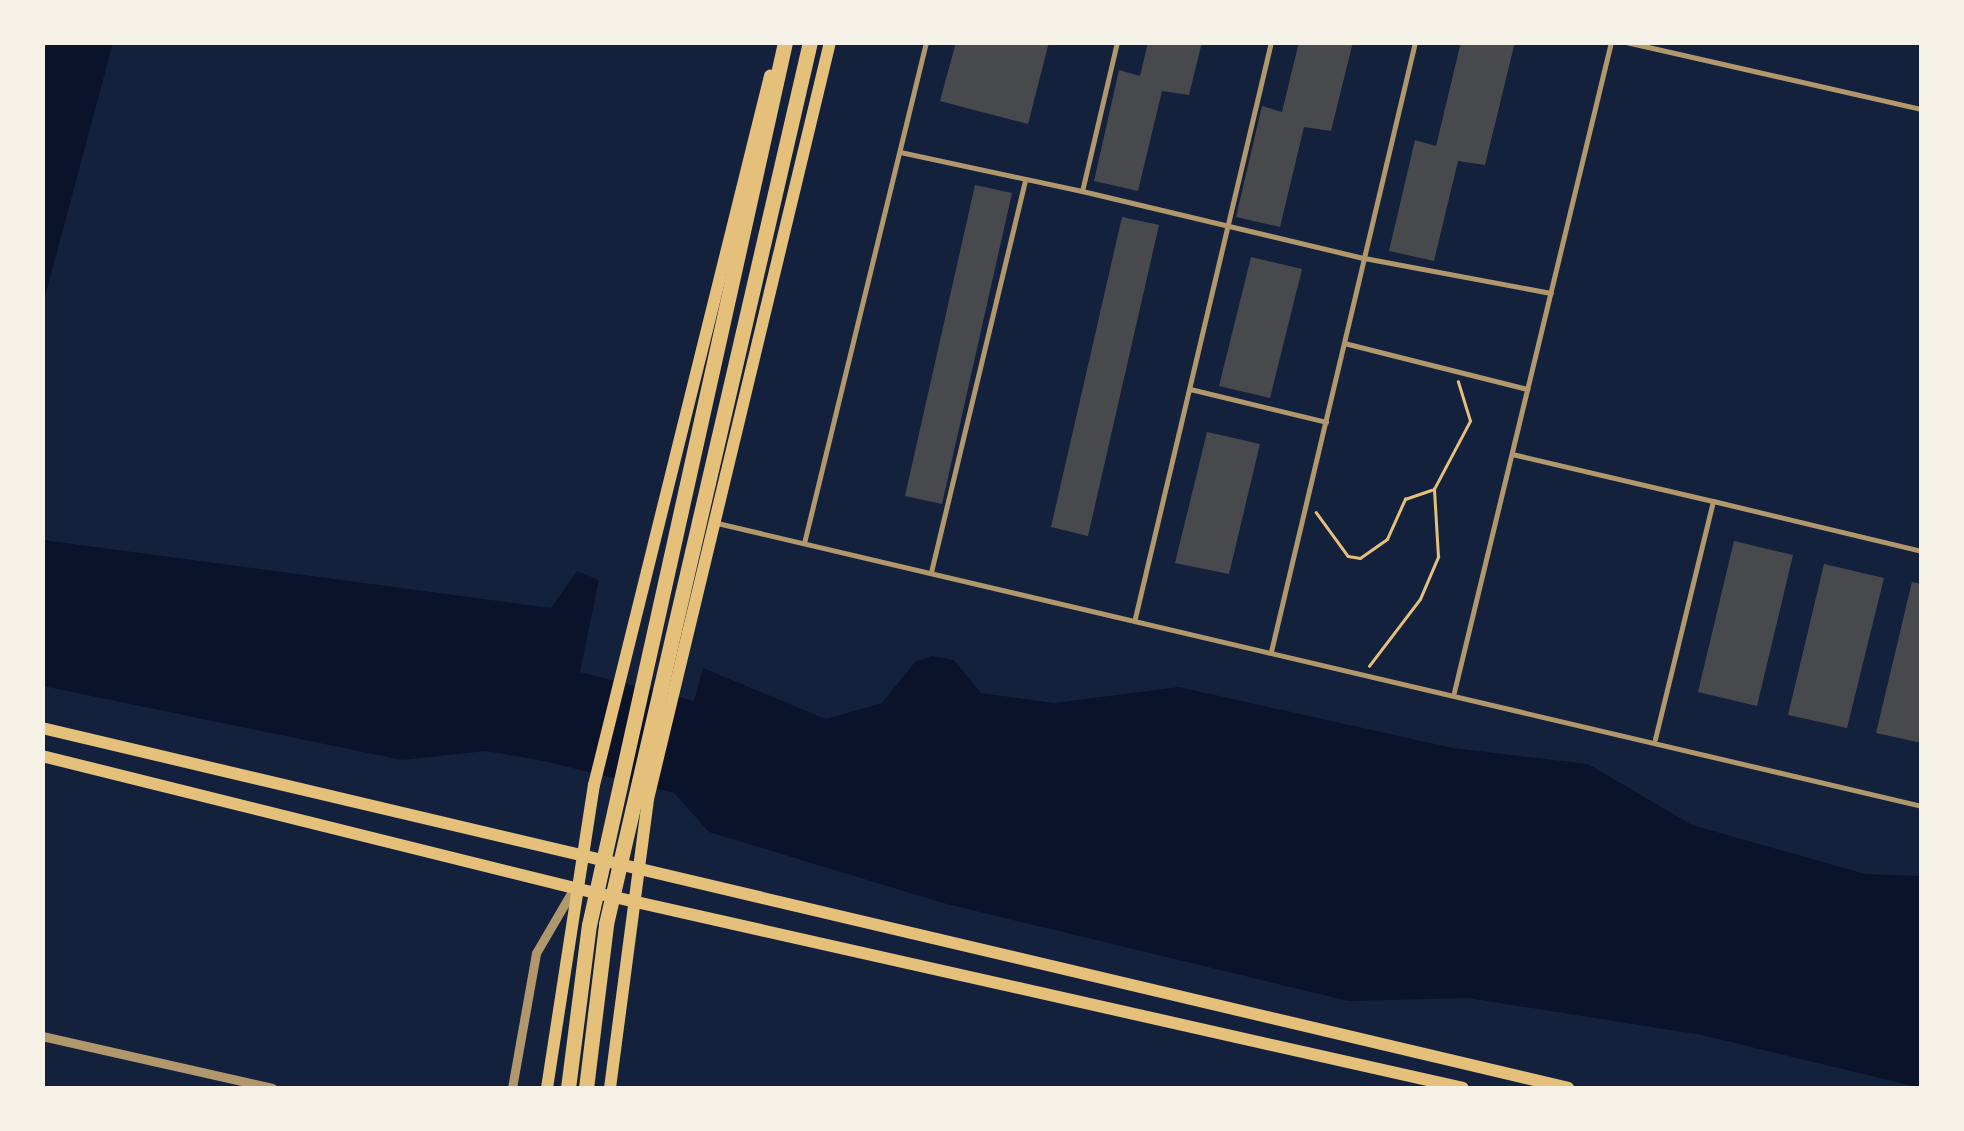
<!DOCTYPE html>
<html>
<head>
<meta charset="utf-8">
<style>
	body { margin:0 }
	#map { position:relative; width:1964px; height:1131px; overflow:hidden; background:#14213d; font-family:"Golos Text",sans-serif }
	div>[style] { position:absolute }
	[style*='--x'] { left:calc(var(--x)*1px); top:calc(var(--y)*1px); width:calc(var(--w)*1px); rotate:calc(var(--a)*1deg) }
	.water>* { inset:0; background:#0b132b }
	.building>* { inset:0; background:#48494c }
	.path>* { height:2.5px; margin:-1.25px; padding:0 1.25px; transform-origin:1.25px; border-radius:1.25px; background:#e5c07b }
	.service>* { height:5px; margin:-2.5px; padding:0 2.5px; transform-origin:2.5px; border-radius:2.5px; background:#b1986c }
	.minor>* { height:9px; margin:-4.5px; padding:0 4.5px; transform-origin:4.5px; border-radius:4.5px; background:#b1986c }
	.secondary>* { height:12px; margin:-6px; padding:0 6px; transform-origin:6px; border-radius:6px; background:#e5c07b }
	.trunk>* { height:15px; margin:-7.5px; padding:0 7.5px; transform-origin:7.5px; border-radius:7.5px; background:#e5c07b }
	span { translate:-50% -50%; white-space:nowrap; text-align:center; line-height:1.15; -webkit-text-stroke:8px #f6f1e7; paint-order:stroke }
	.frame { position:absolute; inset:0; border:45px solid #f6f1e7; pointer-events:none }
</style>
</head>
<body>
<div id="map">
	<div class="water">
		<i style="clip-path:polygon(47px 43px,113px 43px,43px 304px,42px 63px)"></i>
		<i style="clip-path:polygon(43px 540px,551px 608px,577px 571px,599px 580px,580px 672px,694px 701px,703px 668px,826px 719px,882px 703px,915px 662px,932px 656px,954px 660px,981px 693px,1054px 703px,1179px 687px,1453px 748px,1588px 764px,1692px 825px,1865px 874px,1921px 876px,1921px 1088px,1702px 1035px,1468px 998px,1348px 1001px,943px 903px,709px 832px,674px 793px,544px 761px,486px 751px,402px 760px,43px 686px)"></i>
	</div>
	<div class="building">
		<i style="clip-path:polygon(956px 42px,1049px 42px,1028px 124px,940px 101px)"></i>
		<i style="clip-path:polygon(1148px 42px,1202px 42px,1189px 95px,1162px 91px,1138px 191px,1094px 181px,1119px 70px,1140px 76px)"></i>
		<i style="clip-path:polygon(1299px 42px,1353px 42px,1331px 131px,1304px 127px,1280px 227px,1236px 217px,1262px 106px,1282px 112px)"></i>
		<i style="clip-path:polygon(1461px 42px,1515px 42px,1485px 165px,1458px 161px,1434px 261px,1389px 251px,1415px 140px,1436px 146px)"></i>
		<i style="clip-path:polygon(975px 185px,1012px 193px,942px 504px,905px 496px)"></i>
		<i style="clip-path:polygon(1122px 217px,1159px 225px,1088px 536px,1051px 527px)"></i>
		<i style="clip-path:polygon(1251px 257px,1302px 269px,1270px 398px,1219px 386px)"></i>
		<i style="clip-path:polygon(1207px 432px,1260px 444px,1229px 574px,1175px 563px)"></i>
		<i style="clip-path:polygon(1734px 541px,1793px 555px,1757px 706px,1698px 692px)"></i>
		<i style="clip-path:polygon(1824px 564px,1884px 578px,1847px 728px,1788px 715px)"></i>
		<i style="clip-path:polygon(1912px 582px,1922px 584px,1922px 743px,1876px 733px)"></i>
	</div>
	<div class="path">
		<i style="--x:1316;--y:512;--w:54;--a:54"></i>
		<i style="--x:1348;--y:556;--w:12;--a:9"></i>
		<i style="--x:1360;--y:558;--w:33;--a:-35"></i>
		<i style="--x:1387;--y:539;--w:44;--a:-65.8"></i>
		<i style="--x:1405;--y:499;--w:28;--a:-19"></i>
		<i style="--x:1369;--y:666;--w:84;--a:-52.7"></i>
		<i style="--x:1420;--y:599;--w:46;--a:-66.8"></i>
		<i style="--x:1438;--y:557;--w:68;--a:-93.4"></i>
		<i style="--x:1434;--y:489;--w:77;--a:-62.1"></i>
		<i style="--x:1470;--y:421;--w:41;--a:-107.1"></i>
	</div>
	<div class="service">
		<i style="--x:1117;--y:42;--w:153;--a:103.2"></i>
		<i style="--x:1082;--y:191;--w:290;--a:13.4"></i>
		<i style="--x:1364;--y:258;--w:403;--a:103.3"></i>
		<i style="--x:1415;--y:42;--w:222;--a:103.3"></i>
		<i style="--x:1364;--y:258;--w:190;--a:10.6"></i>
		<i style="--x:1626;--y:42;--w:303;--a:12.8"></i>
		<i style="--x:900;--y:152;--w:186;--a:12.1"></i>
		<i style="--x:1344;--y:343;--w:189;--a:14.1"></i>
		<i style="--x:1190;--y:389;--w:140;--a:13.6"></i>
		<i style="--x:1512;--y:454;--w:206;--a:13.2"></i>
		<i style="--x:1713;--y:501;--w:245;--a:103.7"></i>
		<i style="--x:1713;--y:501;--w:215;--a:13.5"></i>
		<i style="--x:717;--y:523;--w:1238;--a:13.22"></i>
		<i style="--x:804;--y:543;--w:516;--a:-76.31"></i>
		<i style="--x:931;--y:572;--w:404;--a:-76.5"></i>
		<i style="--x:1135;--y:618;--w:592;--a:-76.72"></i>
		<i style="--x:1454;--y:692;--w:669;--a:-76.42"></i>
	</div>
	<div class="minor">
		<i style="--x:42;--y:1036;--w:236;--a:12.7"></i>
		<i style="--x:512;--y:1088;--w:137;--a:-79.9"></i>
		<i style="--x:536;--y:953;--w:75;--a:-59.7"></i>
	</div>
	<div class="secondary">
		<i style="--x:42;--y:728;--w:1568;--a:13.27"></i>
		<i style="--x:42;--y:756;--w:548;--a:13.93"></i>
		<i style="--x:574;--y:888;--w:911;--a:12.68"></i>
		<i style="--x:547;--y:1088;--w:307;--a:-81.2"></i>
		<i style="--x:594;--y:785;--w:731;--a:-76.06"></i>
		<i style="--x:610;--y:1088;--w:291;--a:-82.5"></i>
		<i style="--x:648;--y:799;--w:779;--a:-76.48"></i>
	</div>
	<div class="trunk">
		<i style="--x:568;--y:1088;--w:164;--a:-82.7"></i>
		<i style="--x:589;--y:925;--w:904;--a:-77.48"></i>
		<i style="--x:586;--y:1088;--w:165;--a:-83"></i>
		<i style="--x:606;--y:924;--w:905;--a:-76.98"></i>
	</div>
	<div class="frame"></div>
</div>
</body>
</html>
